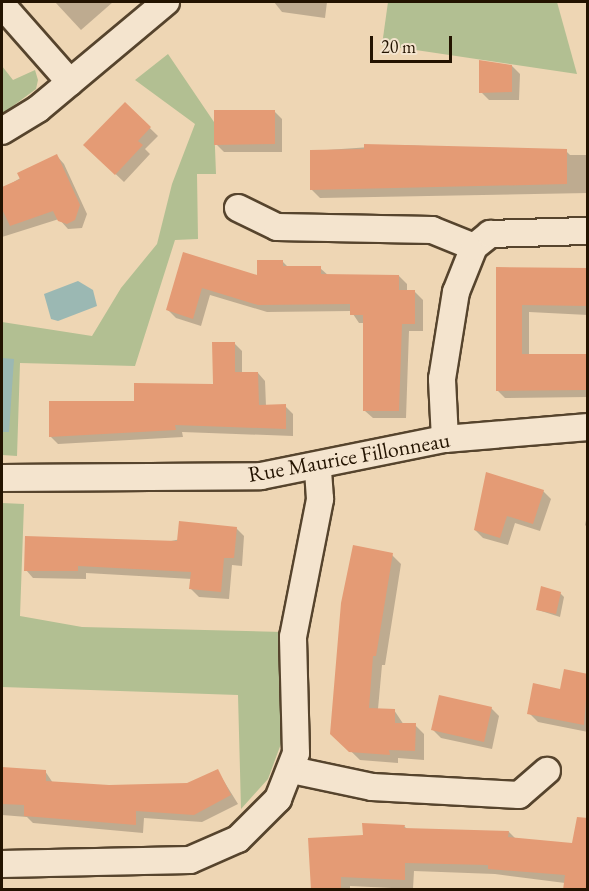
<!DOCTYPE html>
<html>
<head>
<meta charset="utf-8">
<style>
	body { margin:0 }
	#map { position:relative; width:589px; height:891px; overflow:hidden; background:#eed6b4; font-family:"EB Garamond",serif }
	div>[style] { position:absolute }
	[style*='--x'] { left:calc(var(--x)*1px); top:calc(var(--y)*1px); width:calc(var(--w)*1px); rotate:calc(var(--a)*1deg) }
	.green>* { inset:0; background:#b2bf92 }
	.water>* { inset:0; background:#9bb8b3 }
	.shadow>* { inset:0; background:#0003 }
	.building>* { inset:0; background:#e49b75 }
	.roads { filter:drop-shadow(2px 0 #56442d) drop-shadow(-2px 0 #56442d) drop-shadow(0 2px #56442d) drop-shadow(0 -2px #56442d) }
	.minor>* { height:26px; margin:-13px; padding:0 13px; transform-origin:13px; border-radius:13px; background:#f4e4ce }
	span { translate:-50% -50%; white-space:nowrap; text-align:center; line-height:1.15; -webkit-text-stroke:4.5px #f4e4ce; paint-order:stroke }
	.street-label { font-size:22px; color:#231300 }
	.frame { position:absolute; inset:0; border:3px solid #231300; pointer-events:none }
	.scale { position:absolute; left:370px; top:36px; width:82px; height:27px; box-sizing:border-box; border:3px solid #231300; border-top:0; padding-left:8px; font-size:18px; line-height:21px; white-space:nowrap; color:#231300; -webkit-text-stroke:4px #f4e4ce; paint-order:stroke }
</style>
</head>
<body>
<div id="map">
	<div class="green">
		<i style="clip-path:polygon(388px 2px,557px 2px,577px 74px,382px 45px)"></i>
		<i style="clip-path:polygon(168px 54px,214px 122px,216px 174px,197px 174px,198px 239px,175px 240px,135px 366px,20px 363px,17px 456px,2px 455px,2px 322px,92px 336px,121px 288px,157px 244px,172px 184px,195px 124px,135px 80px)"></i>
		<i style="clip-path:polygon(2px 66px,13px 80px,35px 70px,38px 80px,36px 89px,2px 114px)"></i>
		<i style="clip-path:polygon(2px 503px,24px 504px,20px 616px,82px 627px,283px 632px,285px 733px,268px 779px,241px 809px,238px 695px,2px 687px)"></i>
	</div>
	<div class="water">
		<i style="clip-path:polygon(78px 281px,93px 290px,97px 306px,58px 321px,51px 319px,44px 294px)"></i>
		<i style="clip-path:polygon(2px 358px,14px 359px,9px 432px,2px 432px)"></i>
	</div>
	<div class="shadow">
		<i style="clip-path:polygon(55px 2px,113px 2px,81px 30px)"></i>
		<i style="clip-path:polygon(274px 2px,327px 2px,325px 18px,282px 12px)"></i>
		<i style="clip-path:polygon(512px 66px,520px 74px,519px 100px,489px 100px,481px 92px)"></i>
		<i style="clip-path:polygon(125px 104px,158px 136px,145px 149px,150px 154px,124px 182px,85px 145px)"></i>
		<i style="clip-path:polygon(274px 111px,282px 119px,282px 152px,224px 152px,216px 144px)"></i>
		<i style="clip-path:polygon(400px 145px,566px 151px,570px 155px,588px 155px,588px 193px,320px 198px,312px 190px,312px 151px)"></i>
		<i style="clip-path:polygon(57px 156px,64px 164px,87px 214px,82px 228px,68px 229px,59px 219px,2px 237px,2px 189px)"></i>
		<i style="clip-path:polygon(184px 254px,259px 277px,283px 262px,289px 268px,320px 268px,329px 276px,399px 276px,407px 284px,407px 292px,415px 292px,423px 300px,423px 331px,409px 331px,406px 418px,373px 418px,365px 411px,364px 323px,359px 323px,351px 311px,267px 312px,210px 295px,201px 326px,176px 318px,168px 310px)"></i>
		<i style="clip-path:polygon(497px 268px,588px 270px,588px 315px,529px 312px,529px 356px,588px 356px,588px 397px,505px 398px,497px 390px)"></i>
		<i style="clip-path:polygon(234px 343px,242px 351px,242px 373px,258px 373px,265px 381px,266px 406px,285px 406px,293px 414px,293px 436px,182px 432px,183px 437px,58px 444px,50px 436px,136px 402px,214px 386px)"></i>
		<i style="clip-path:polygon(543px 491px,551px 499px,540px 531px,515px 523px,508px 545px,483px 538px,475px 530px)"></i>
		<i style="clip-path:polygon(588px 510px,588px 528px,585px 525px)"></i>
		<i style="clip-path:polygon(236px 528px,244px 536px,242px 566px,232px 565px,229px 599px,199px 597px,191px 589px,192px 579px,86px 573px,86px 579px,33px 578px,26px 570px)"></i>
		<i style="clip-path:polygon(392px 555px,401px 564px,385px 665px,382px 665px,378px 709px,394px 710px,404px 725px,415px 725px,424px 734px,424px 760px,398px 758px,398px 763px,360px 760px,332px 733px)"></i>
		<i style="clip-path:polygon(560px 593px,564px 597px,560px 617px,538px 610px)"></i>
		<i style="clip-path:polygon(588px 677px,588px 732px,538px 722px,529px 713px)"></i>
		<i style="clip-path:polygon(491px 708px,499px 716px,492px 749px,441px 738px,433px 730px)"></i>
		<i style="clip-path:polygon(2px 769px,45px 771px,53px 783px,109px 787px,187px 785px,217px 770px,238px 804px,202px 822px,144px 818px,143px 833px,33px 823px,27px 817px,2px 815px)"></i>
		<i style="clip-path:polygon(404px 826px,408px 830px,509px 832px,516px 839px,588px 849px,565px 883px,495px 874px,414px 871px,413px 889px,350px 886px,350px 890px,312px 890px,365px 837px)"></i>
	</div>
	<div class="building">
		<i style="clip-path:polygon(479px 60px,512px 65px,512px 92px,479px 93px)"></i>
		<i style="clip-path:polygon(125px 102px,151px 127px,138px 141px,143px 145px,115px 175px,83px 145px)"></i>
		<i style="clip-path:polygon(214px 110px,275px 110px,275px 144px,214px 145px)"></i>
		<i style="clip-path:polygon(364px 144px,567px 149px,567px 184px,310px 190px,310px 150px,364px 149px)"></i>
		<i style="clip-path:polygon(57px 154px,80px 205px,75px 220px,67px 224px,58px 221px,53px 211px,10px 226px,2px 209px,2px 187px,20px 179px,17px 173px)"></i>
		<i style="clip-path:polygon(183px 252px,257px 275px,257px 260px,283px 260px,283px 266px,321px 266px,321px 274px,399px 275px,399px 290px,415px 290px,415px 324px,402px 324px,399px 411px,363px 411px,363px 315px,350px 315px,350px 304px,258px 305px,202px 288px,193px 319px,166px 310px)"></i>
		<i style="clip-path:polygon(496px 267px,588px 268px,588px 306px,522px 305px,522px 354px,588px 354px,588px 390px,496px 391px)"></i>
		<i style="clip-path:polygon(212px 342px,235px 342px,235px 372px,258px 372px,259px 405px,286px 404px,286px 429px,175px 425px,176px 430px,49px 437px,49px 401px,134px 401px,134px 383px,213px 384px)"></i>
		<i style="clip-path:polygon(486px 472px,544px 490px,533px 524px,507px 516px,500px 538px,474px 530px)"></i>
		<i style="clip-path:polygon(179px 521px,237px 527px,234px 558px,224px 558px,221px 592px,189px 589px,191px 572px,78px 566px,78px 571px,24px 571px,25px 536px,177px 541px)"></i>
		<i style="clip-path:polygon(353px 545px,393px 553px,376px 656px,373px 656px,369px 708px,395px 709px,395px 723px,416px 723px,415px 751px,389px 750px,390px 755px,349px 752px,330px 734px,341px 603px)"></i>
		<i style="clip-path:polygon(541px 586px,561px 592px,556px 614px,536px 610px)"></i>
		<i style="clip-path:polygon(564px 669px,588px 674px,584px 725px,527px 714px,533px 683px,560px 689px)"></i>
		<i style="clip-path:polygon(439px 695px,492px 707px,484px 742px,431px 730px)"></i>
		<i style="clip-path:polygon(2px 767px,46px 770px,46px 781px,109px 785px,187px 783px,218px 769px,231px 795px,194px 815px,136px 811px,136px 825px,24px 816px,24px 805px,2px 804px)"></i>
		<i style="clip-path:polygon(577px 817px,588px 818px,588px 890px,563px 890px,565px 875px,488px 869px,488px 865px,405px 863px,405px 880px,341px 877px,341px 890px,311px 890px,308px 838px,363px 835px,362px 823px,405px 825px,404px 828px,509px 831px,508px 837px,572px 843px)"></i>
	</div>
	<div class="roads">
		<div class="minor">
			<i style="--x:2;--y:5;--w:103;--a:48.6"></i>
			<i style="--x:2;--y:131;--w:42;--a:-31.4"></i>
			<i style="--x:38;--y:109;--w:167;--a:-39.9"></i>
			<i style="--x:238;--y:208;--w:43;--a:26"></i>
			<i style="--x:277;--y:227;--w:155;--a:1.1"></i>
			<i style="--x:432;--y:230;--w:45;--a:22"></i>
			<i style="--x:445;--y:439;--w:60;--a:-92.9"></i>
			<i style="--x:442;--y:379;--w:88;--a:-80.9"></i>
			<i style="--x:456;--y:292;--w:48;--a:-68.2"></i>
			<i style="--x:474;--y:247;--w:21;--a:-39"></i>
			<i style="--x:490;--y:234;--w:98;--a:-1.8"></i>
			<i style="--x:2;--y:478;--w:259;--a:-0.4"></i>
			<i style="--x:261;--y:476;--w:188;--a:-11.4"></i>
			<i style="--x:445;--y:439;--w:144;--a:-4.8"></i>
			<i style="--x:292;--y:770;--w:82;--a:12"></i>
			<i style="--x:372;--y:787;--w:147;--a:3.1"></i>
			<i style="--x:519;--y:795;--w:37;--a:-41"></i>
			<i style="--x:2;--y:864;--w:188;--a:-1.2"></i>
			<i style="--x:190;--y:860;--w:52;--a:-23.6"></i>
			<i style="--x:238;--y:839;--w:57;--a:-45"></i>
			<i style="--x:278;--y:799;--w:49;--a:-68.6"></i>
			<i style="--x:296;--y:753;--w:116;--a:-91.5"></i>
			<i style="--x:293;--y:637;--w:141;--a:-78.9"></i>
			<i style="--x:320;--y:499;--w:32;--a:-94"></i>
		</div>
	</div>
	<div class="street-label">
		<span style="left:349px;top:457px;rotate:-10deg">Rue Maurice Fillonneau</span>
	</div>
	<div class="frame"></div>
	<div class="scale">20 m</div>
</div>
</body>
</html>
